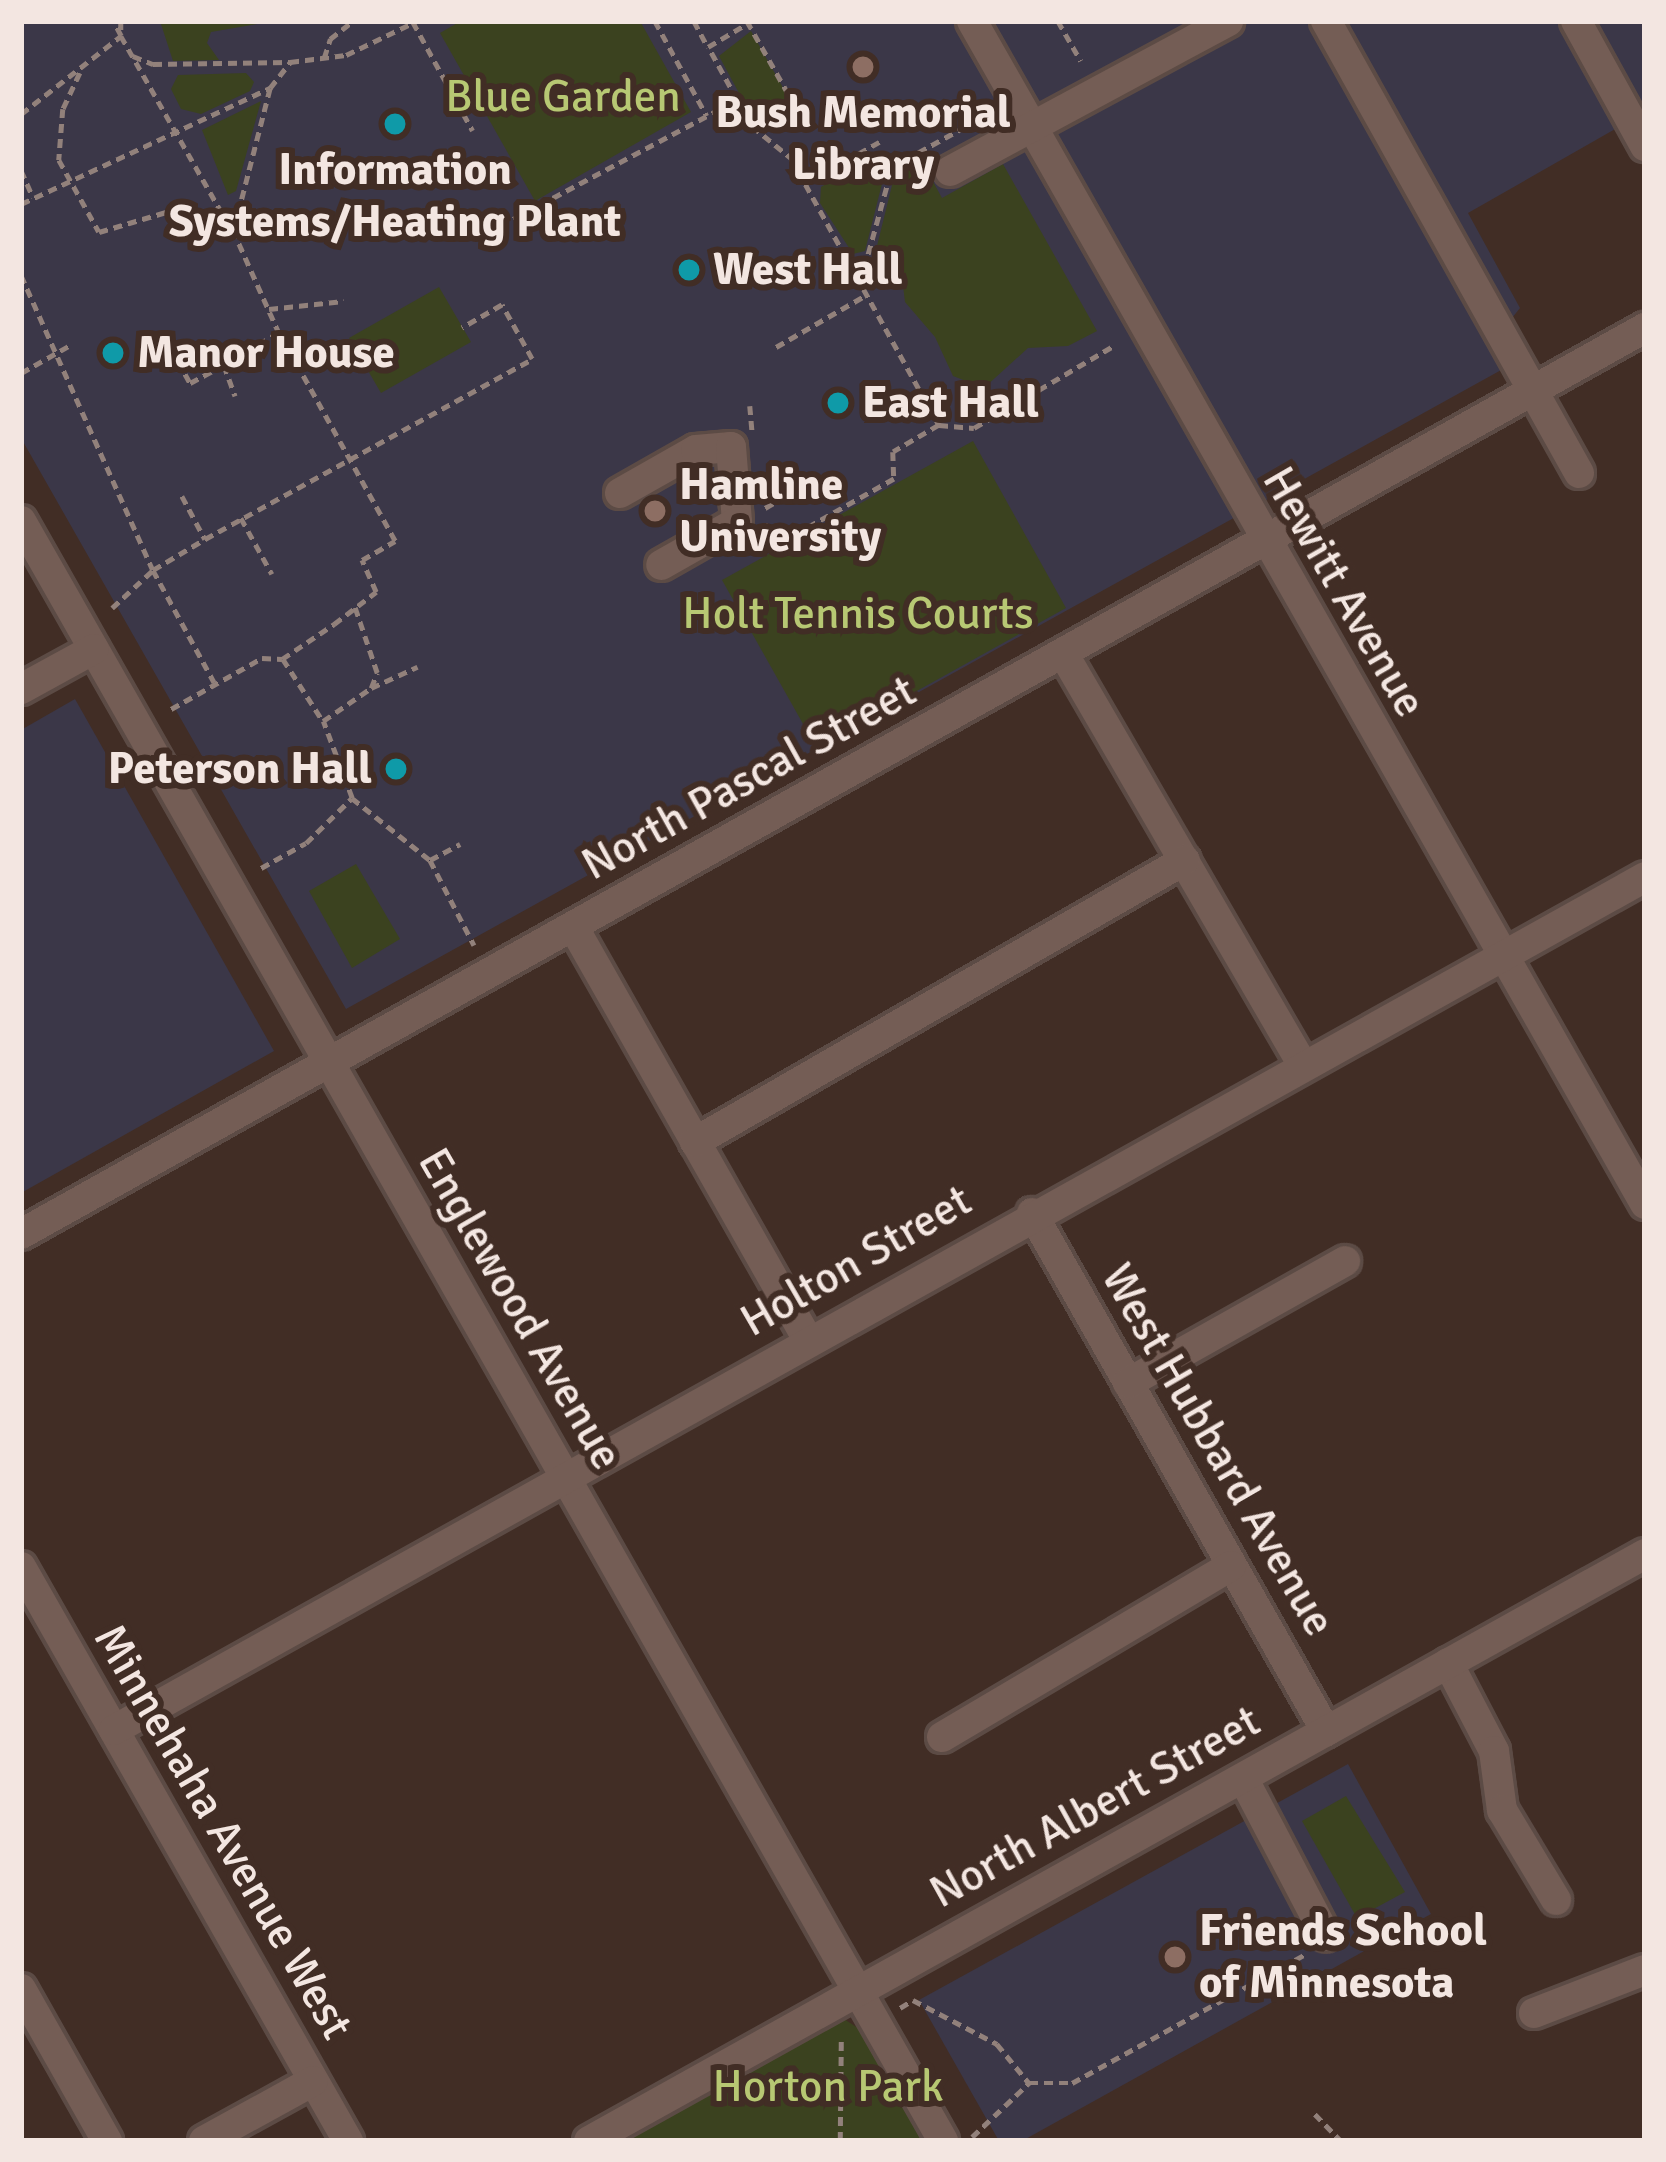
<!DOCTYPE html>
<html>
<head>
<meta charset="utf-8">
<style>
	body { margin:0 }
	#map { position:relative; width:1666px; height:2162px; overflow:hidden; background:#412d25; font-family:Signika,sans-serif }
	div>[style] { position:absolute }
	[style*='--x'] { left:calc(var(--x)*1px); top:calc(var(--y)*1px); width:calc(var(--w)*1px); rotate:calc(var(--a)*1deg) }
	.education>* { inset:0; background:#3b3748 }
	.green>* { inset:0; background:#3b421f }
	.path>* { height:4.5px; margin-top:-2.25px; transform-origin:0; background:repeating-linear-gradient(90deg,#92817b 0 9px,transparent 0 15px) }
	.roads { filter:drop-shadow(3px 0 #5c4b45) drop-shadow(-3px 0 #5c4b45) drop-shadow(0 3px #5c4b45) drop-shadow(0 -3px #5c4b45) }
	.minor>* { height:30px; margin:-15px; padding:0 15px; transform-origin:15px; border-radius:15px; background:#745d55 }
	.dots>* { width:33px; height:33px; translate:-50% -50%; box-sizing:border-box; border:6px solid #412d25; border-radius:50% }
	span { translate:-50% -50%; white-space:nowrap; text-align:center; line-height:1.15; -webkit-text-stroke:12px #412d25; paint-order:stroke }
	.park-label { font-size:45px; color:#b7c873 }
	.poi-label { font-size:45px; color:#f3e6e1; font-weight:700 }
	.left { translate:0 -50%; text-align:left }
	.right { translate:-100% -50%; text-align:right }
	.street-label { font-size:45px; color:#f3e6e1 }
	.frame { position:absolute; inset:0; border:24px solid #f3e6e1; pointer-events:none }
</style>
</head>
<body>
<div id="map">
	<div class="education">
		<i style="clip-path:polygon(21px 21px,1645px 21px,1645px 112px,1468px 213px,1520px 308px,1504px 328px,1532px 353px,346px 1009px,21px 438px)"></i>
		<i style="clip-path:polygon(75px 699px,274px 1051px,21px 1193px,21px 730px)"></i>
		<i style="clip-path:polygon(1348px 1764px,1431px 1914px,1022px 2141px,999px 2141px,919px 2000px)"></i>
	</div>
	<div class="green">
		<i style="clip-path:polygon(160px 21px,274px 21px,211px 32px,207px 43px,219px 60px,173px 61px)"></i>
		<i style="clip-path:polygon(461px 21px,640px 21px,691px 112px,535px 201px,440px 33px)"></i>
		<i style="clip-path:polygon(751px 31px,790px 100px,753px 119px,719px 56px)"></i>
		<i style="clip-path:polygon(246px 73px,254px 82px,250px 91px,201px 114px,181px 109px,171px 89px,178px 75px)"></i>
		<i style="clip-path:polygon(261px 101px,236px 191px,228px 195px,202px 130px)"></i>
		<i style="clip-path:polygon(878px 151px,888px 160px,865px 251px,853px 254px,820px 203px,821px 187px)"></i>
		<i style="clip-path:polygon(919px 156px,942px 198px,1003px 164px,1097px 331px,1068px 346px,1028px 348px,984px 388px,953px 376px,935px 337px,905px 302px,899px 252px,875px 254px,896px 169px)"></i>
		<i style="clip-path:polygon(439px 287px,471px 342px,381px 393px,349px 338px)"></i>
		<i style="clip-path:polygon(973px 441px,1066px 608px,816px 747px,722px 580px)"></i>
		<i style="clip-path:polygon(356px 864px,400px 939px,352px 968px,309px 891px)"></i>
		<i style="clip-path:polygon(1346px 1796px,1405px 1892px,1357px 1918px,1302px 1821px)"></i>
		<i style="clip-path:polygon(844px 2019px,861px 2030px,922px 2141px,627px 2141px)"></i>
	</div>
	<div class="path">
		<i style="--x:121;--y:21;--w:15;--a:90"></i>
		<i style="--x:121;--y:36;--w:202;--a:60.3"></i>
		<i style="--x:655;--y:21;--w:108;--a:61.3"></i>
		<i style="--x:694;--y:21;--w:30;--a:62"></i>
		<i style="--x:708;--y:47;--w:49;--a:-30.8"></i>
		<i style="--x:747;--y:21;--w:93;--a:60.4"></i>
		<i style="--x:1058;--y:21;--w:46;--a:60.1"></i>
		<i style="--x:413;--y:22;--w:124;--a:61.2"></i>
		<i style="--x:133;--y:56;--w:22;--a:22"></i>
		<i style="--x:153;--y:64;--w:137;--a:-0.8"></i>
		<i style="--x:290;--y:62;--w:56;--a:-7.1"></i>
		<i style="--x:346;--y:55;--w:79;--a:-25.6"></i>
		<i style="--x:324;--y:58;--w:20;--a:-72"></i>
		<i style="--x:330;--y:39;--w:29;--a:-38"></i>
		<i style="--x:80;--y:73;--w:40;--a:115"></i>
		<i style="--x:63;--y:109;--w:51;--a:94.5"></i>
		<i style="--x:59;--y:160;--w:82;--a:60.9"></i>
		<i style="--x:99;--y:232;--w:70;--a:-16.6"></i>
		<i style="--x:166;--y:212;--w:56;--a:1"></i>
		<i style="--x:222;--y:213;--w:20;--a:57"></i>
		<i style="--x:233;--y:230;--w:113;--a:65.9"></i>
		<i style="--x:279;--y:333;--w:64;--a:149.8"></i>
		<i style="--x:224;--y:365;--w:33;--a:70"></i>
		<i style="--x:737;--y:100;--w:30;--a:60"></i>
		<i style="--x:752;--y:126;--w:50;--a:39.4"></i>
		<i style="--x:791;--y:158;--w:305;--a:61"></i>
		<i style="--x:939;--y:425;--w:53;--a:149.6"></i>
		<i style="--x:893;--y:452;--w:27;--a:88"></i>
		<i style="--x:894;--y:479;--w:118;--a:150.6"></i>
		<i style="--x:791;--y:537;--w:23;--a:-167"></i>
		<i style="--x:769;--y:532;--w:11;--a:-117"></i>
		<i style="--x:21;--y:114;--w:127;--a:-38"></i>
		<i style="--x:121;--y:36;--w:17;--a:-118"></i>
		<i style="--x:752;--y:126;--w:48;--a:-29.7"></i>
		<i style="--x:21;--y:170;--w:30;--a:66"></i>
		<i style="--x:806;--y:183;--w:84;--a:-29.3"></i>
		<i style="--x:21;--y:204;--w:275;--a:-25"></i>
		<i style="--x:270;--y:88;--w:33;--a:-52"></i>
		<i style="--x:513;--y:219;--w:254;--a:-28"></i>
		<i style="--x:737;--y:100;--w:60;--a:-118.7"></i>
		<i style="--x:234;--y:228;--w:145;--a:-75.6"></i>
		<i style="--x:21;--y:275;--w:323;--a:65.9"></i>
		<i style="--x:153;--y:570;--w:128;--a:61.4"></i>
		<i style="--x:860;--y:283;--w:120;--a:-74.6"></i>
		<i style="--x:892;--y:167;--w:77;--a:-28.9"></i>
		<i style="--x:269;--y:309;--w:75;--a:-6.1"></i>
		<i style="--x:776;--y:347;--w:104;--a:-30"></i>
		<i style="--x:178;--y:361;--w:25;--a:61"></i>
		<i style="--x:190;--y:383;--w:38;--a:-28"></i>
		<i style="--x:21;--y:373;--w:59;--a:-29.6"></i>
		<i style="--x:750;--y:406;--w:25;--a:85"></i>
		<i style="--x:939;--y:425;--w:35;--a:5"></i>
		<i style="--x:974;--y:428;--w:161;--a:-30.5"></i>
		<i style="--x:182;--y:496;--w:49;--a:61.9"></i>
		<i style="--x:765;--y:508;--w:30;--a:-30"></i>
		<i style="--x:791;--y:493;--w:10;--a:-114"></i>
		<i style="--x:241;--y:518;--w:64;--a:61"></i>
		<i style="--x:112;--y:608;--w:56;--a:-42.8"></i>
		<i style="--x:153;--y:570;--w:61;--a:-30.8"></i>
		<i style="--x:205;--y:539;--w:373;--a:-28.8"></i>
		<i style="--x:532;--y:359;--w:62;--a:-119.1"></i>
		<i style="--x:502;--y:305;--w:46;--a:150.1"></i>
		<i style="--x:283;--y:659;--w:74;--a:57.2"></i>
		<i style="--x:323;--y:721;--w:58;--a:-34.5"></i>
		<i style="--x:371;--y:688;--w:16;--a:-68"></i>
		<i style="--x:377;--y:673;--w:69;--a:-108.7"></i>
		<i style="--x:371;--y:688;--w:51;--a:-24.5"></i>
		<i style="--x:171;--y:709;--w:104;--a:-29.3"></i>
		<i style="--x:262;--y:658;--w:20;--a:3"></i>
		<i style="--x:282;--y:659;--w:63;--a:-33.9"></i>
		<i style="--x:334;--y:624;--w:53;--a:-37.3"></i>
		<i style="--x:376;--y:592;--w:35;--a:-114"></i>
		<i style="--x:362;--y:560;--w:38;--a:-30"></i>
		<i style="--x:395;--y:541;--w:238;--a:-119.1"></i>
		<i style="--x:352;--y:798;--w:100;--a:38.5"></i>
		<i style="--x:430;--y:860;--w:34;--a:-28"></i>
		<i style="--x:430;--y:860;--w:96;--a:62.6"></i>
		<i style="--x:261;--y:868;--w:51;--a:-29.1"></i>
		<i style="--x:306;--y:843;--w:64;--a:-44.4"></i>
		<i style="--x:352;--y:798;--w:82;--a:-110.6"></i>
		<i style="--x:900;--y:2008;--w:15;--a:-32"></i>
		<i style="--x:913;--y:2000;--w:95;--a:27.6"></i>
		<i style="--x:997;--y:2044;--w:50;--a:50.6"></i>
		<i style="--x:1029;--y:2083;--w:43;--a:0"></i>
		<i style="--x:1072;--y:2083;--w:265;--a:-28.9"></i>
		<i style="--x:1315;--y:2114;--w:37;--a:46"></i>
		<i style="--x:972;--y:2137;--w:79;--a:-43.5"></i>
		<i style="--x:840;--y:2141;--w:103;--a:-89.4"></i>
	</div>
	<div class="roads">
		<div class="minor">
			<i style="--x:972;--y:21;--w:1361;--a:60.36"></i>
			<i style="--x:1326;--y:21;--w:518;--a:60.76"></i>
			<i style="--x:1576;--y:21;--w:143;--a:61.1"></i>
			<i style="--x:950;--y:171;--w:316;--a:-28.3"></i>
			<i style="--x:620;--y:493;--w:87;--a:-29.5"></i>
			<i style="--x:696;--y:450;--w:35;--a:-5"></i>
			<i style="--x:731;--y:447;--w:75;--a:85.4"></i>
			<i style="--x:737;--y:522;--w:87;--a:150.5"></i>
			<i style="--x:21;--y:521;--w:1864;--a:60.35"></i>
			<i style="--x:1063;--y:653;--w:477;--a:59.8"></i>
			<i style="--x:21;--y:689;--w:83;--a:-28.7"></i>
			<i style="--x:574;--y:928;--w:474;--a:60.4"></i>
			<i style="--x:695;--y:1142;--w:565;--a:-29.92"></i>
			<i style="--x:1032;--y:1213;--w:596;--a:60.42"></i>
			<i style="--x:21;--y:1234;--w:1860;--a:-29.16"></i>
			<i style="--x:1128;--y:1383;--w:249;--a:-29.3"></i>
			<i style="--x:21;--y:1567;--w:661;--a:60.33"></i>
			<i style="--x:1448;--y:1663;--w:99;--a:62.4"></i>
			<i style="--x:1494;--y:1751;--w:60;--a:82.3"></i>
			<i style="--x:1502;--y:1810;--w:105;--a:59"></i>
			<i style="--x:114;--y:1730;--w:1753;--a:-29.12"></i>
			<i style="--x:942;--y:1737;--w:336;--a:-30.6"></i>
			<i style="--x:1243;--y:1778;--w:178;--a:62.3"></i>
			<i style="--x:21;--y:1989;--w:175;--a:60.5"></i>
			<i style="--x:1534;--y:2013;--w:119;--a:-21.2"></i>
			<i style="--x:204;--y:2141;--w:124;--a:-28.8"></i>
			<i style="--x:589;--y:2141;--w:1208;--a:-29.07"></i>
		</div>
	</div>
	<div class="dots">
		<i style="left:863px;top:67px;background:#8d6e63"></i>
		<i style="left:395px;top:124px;background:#0f9aa8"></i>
		<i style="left:689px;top:270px;background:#0f9aa8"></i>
		<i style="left:113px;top:353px;background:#0f9aa8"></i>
		<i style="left:838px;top:403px;background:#0f9aa8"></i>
		<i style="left:655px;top:511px;background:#8d6e63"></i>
		<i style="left:396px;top:769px;background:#0f9aa8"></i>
		<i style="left:1175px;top:1957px;background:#8d6e63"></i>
	</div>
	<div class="park-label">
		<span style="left:563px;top:97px">Blue Garden</span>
		<span style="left:858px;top:614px">Holt Tennis Courts</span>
		<span style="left:828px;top:2087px">Horton Park</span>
	</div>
	<div class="poi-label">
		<span style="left:863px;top:139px">Bush Memorial<br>Library</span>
		<span style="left:395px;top:196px">Information<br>Systems/Heating Plant</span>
		<span class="left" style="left:713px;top:270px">West Hall</span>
		<span class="left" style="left:137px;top:353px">Manor House</span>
		<span class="left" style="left:862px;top:403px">East Hall</span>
		<span class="left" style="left:679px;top:511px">Hamline<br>University</span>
		<span class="right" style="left:372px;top:769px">Peterson Hall</span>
		<span class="left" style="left:1199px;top:1957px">Friends School<br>of Minnesota</span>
	</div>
	<div class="street-label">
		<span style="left:1344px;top:592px;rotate:60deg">Hewitt Avenue</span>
		<span style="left:749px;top:778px;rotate:-29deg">North Pascal Street</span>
		<span style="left:856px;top:1261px;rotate:-30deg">Holton Street</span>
		<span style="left:520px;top:1309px;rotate:60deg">Englewood Avenue</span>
		<span style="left:1218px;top:1450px;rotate:60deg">West Hubbard Avenue</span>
		<span style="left:1095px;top:1807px;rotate:-29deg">North Albert Street</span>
		<span style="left:223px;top:1832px;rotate:60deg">Minnehaha Avenue West</span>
	</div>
	<div class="frame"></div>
</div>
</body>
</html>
